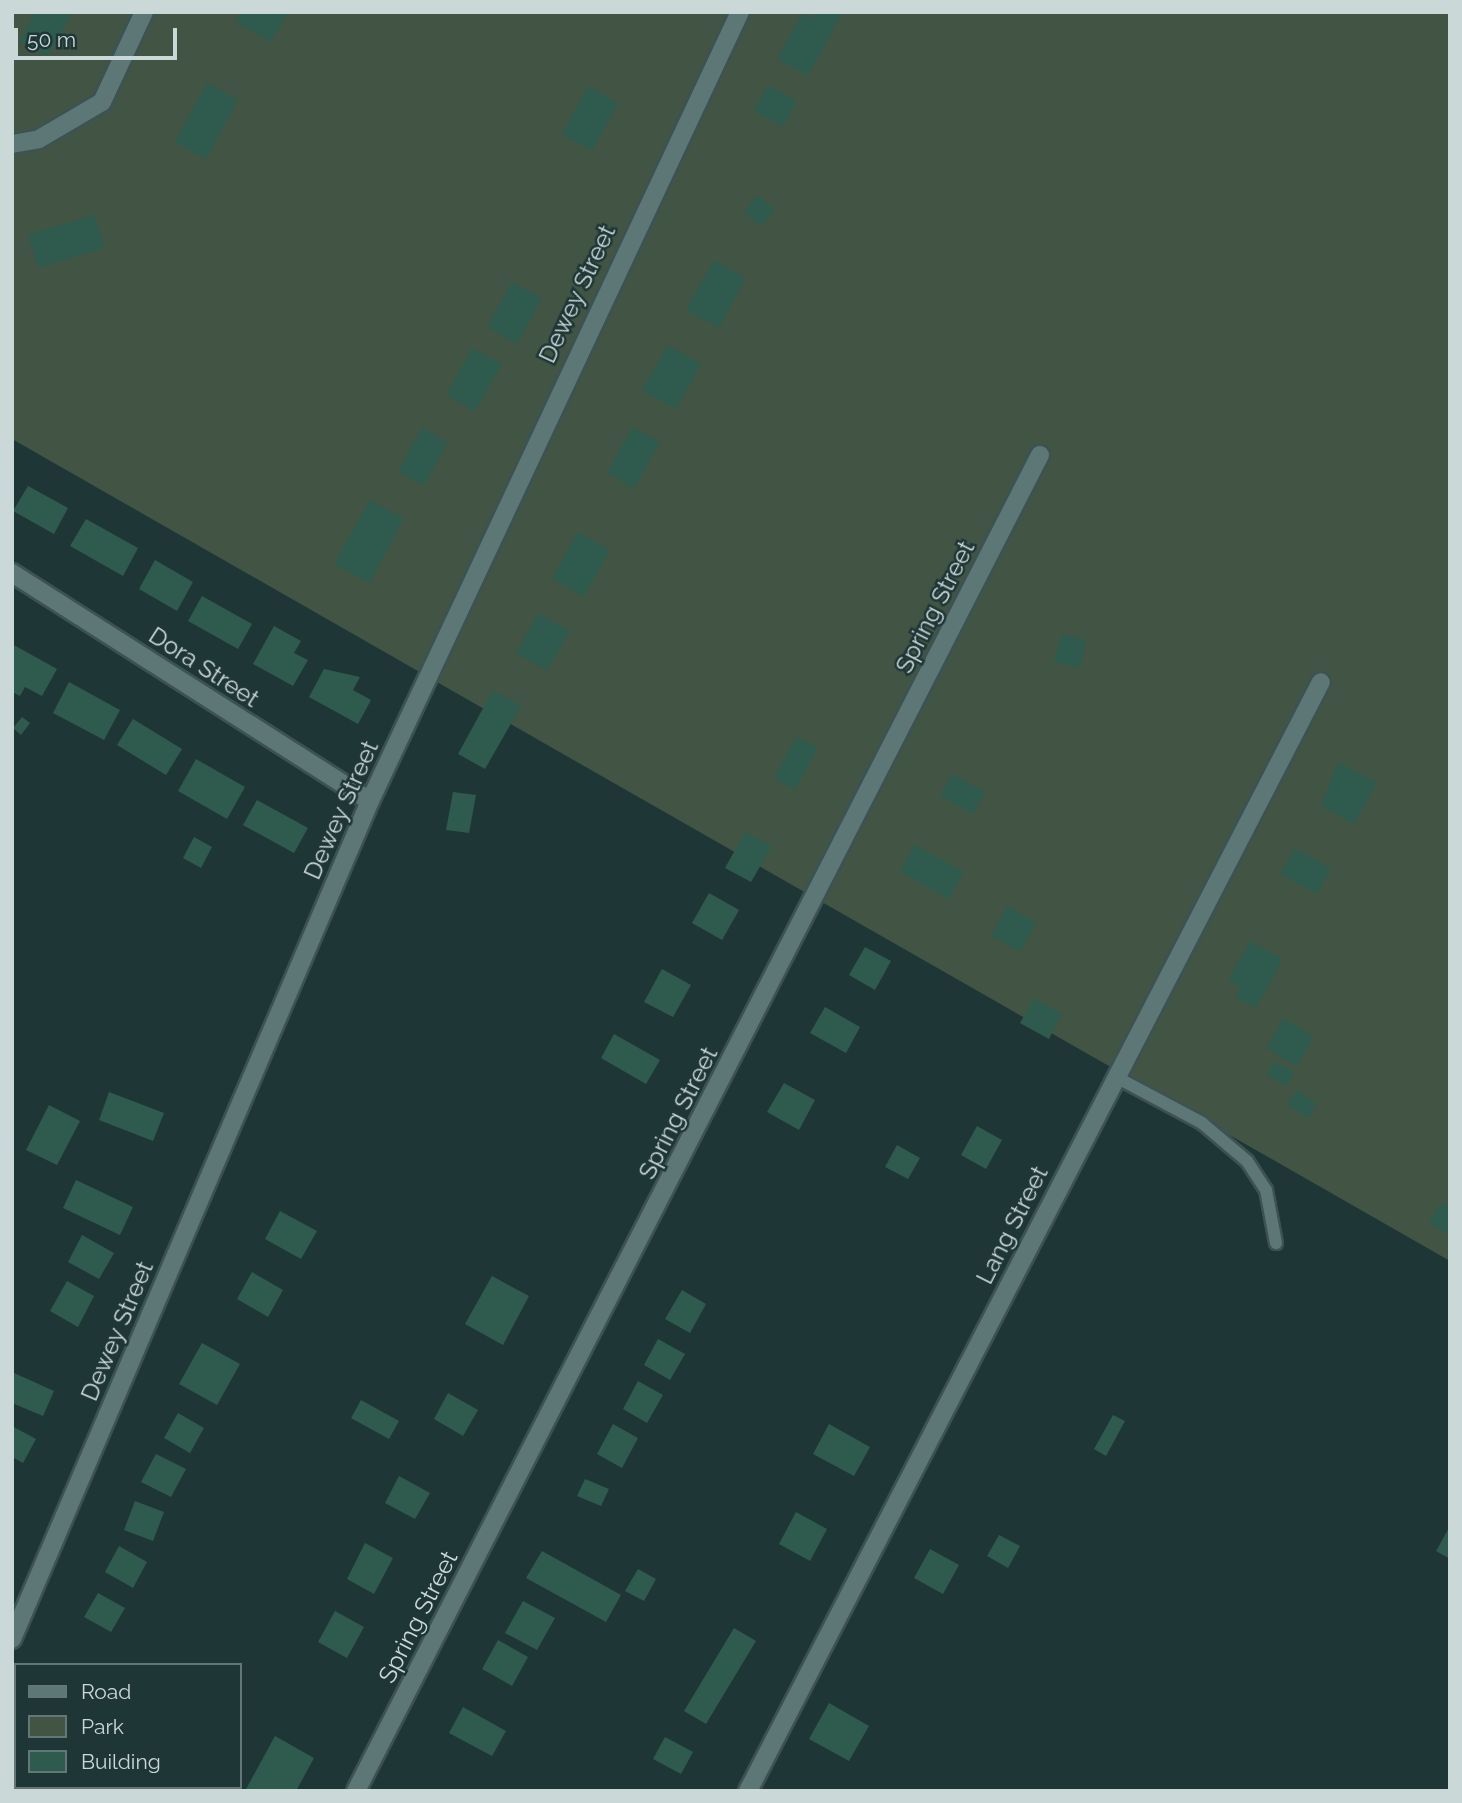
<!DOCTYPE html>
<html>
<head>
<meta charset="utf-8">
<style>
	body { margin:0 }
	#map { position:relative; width:1462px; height:1803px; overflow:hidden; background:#1f3636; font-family:Raleway,sans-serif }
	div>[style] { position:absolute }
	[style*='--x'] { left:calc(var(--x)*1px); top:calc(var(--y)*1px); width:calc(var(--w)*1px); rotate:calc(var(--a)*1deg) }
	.green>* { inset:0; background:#425544 }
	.building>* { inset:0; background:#2f5b4e }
	.roads { filter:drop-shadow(2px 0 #3d5252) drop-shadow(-2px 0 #3d5252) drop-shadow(0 2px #3d5252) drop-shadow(0 -2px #3d5252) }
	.lane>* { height:12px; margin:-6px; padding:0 6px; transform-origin:6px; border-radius:6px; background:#5d7676 }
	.street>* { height:18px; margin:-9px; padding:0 9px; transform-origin:9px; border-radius:9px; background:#5d7676 }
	span { translate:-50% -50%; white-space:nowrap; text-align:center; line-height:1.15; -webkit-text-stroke:5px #1f3636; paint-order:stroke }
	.street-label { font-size:24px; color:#cbd8d8 }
	.frame { position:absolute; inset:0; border:14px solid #cbd8d8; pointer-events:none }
	.legend { position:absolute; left:14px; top:1663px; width:228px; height:126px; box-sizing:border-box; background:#1f3636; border:2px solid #647777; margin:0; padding:9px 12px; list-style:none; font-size:21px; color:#cbd8d8 }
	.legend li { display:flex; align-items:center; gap:14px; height:35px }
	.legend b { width:35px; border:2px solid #647777 }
	.scale { position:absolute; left:14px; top:28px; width:163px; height:32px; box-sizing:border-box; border:4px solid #cbd8d8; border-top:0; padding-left:9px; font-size:21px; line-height:24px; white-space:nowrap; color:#cbd8d8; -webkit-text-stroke:5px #1f3636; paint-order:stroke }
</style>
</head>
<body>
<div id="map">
	<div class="green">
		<i style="clip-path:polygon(12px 12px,1450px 12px,1450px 1261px,12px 439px)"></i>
	</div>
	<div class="building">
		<i style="clip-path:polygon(35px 12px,73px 12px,47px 57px,19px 41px)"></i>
		<i style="clip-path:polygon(241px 12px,288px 12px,271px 42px,236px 22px)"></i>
		<i style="clip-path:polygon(816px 12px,843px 12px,808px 76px,777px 59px,802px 13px,812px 19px)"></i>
		<i style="clip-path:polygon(207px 83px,238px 100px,206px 159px,174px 142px)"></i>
		<i style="clip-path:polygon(768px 85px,797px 101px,783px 127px,754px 111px)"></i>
		<i style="clip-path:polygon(588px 86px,618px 103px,592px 151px,562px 134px)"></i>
		<i style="clip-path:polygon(757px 195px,775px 209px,762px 226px,744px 213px)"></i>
		<i style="clip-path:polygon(95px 215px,104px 248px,38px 268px,28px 234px)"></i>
		<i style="clip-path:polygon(714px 260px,746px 278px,719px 328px,686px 310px)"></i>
		<i style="clip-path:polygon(512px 282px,542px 298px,517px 344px,487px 327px)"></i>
		<i style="clip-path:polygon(668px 345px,701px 364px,676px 409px,642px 390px)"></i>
		<i style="clip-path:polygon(472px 348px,502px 364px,475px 411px,446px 395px)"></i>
		<i style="clip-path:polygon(422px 427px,448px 442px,424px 486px,398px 471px)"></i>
		<i style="clip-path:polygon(632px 427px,660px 442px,634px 489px,607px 473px)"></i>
		<i style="clip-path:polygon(28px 486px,68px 508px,54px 534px,13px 511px)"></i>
		<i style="clip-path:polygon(370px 500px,404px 519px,369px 583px,334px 564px)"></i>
		<i style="clip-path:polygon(86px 519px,138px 548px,123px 576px,70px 546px)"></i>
		<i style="clip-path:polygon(578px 532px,610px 550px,584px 597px,552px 579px)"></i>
		<i style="clip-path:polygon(155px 560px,193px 582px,177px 611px,139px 589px)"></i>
		<i style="clip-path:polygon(202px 596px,252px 624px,238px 649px,188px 621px)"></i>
		<i style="clip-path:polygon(538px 613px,570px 631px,547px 671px,516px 653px)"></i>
		<i style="clip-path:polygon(274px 626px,301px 641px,294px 653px,308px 660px,293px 686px,253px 664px)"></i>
		<i style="clip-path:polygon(1061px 634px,1086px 640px,1080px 668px,1054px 662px)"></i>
		<i style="clip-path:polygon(12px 644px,57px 669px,42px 696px,25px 687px,20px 696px,12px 692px)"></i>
		<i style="clip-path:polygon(324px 669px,360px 677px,353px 690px,371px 700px,358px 724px,309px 697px)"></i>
		<i style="clip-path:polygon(69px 682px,120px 710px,104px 740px,53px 713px)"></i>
		<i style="clip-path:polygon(493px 690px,521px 706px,485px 769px,458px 754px)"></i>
		<i style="clip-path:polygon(22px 717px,30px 723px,21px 735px,13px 728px)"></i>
		<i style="clip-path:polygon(133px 719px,182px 749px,166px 775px,117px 745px)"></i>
		<i style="clip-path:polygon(796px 737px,818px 748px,795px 790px,774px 778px)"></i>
		<i style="clip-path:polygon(196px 759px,245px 787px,227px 819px,178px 791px)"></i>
		<i style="clip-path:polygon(1338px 762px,1377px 783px,1354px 824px,1321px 806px)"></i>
		<i style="clip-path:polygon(952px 774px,985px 792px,973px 814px,940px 796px)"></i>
		<i style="clip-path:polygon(453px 792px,476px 795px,469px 833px,446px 830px)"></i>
		<i style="clip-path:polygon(257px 800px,308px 828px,294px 853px,243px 825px)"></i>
		<i style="clip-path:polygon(745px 832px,772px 846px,751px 882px,725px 868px)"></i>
		<i style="clip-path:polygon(194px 837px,212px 847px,201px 868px,183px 858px)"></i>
		<i style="clip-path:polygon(914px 845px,964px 872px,949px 899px,900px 872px)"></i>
		<i style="clip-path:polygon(1295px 848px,1331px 868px,1317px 894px,1280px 874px)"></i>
		<i style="clip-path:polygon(709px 893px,739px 910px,722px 940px,692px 923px)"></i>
		<i style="clip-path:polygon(1007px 906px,1036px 923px,1020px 952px,991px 935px)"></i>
		<i style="clip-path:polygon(1250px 941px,1283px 959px,1256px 1008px,1235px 997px,1241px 987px,1228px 980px)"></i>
		<i style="clip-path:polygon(865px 947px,891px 961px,875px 990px,849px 975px)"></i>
		<i style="clip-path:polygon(662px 969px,691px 985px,673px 1017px,644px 1002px)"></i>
		<i style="clip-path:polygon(1034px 998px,1062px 1014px,1049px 1039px,1020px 1023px)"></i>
		<i style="clip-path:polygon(825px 1007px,860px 1027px,846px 1053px,810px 1033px)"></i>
		<i style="clip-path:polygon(1283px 1018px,1314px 1036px,1297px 1066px,1266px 1049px)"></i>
		<i style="clip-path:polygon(614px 1034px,660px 1060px,646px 1084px,601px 1058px)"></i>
		<i style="clip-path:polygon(1274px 1062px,1294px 1072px,1287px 1086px,1267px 1075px)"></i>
		<i style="clip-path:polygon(784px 1083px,815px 1100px,799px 1130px,767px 1112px)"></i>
		<i style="clip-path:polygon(1297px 1090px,1317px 1104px,1308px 1118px,1287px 1104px)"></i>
		<i style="clip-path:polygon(109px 1092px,164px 1113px,153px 1141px,99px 1120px)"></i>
		<i style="clip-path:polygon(49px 1105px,80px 1121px,57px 1165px,26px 1150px)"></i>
		<i style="clip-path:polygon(977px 1126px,1002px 1140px,986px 1169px,961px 1155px)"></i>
		<i style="clip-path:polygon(897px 1145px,920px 1158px,908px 1179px,885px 1167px)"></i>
		<i style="clip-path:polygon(76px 1180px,133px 1207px,120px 1235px,63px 1208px)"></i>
		<i style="clip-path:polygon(1440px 1203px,1450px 1208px,1450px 1235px,1429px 1223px)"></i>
		<i style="clip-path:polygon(280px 1211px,317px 1231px,301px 1259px,265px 1239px)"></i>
		<i style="clip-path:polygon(82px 1235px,114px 1253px,99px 1279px,68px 1262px)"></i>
		<i style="clip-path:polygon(252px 1272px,283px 1290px,268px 1317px,237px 1299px)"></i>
		<i style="clip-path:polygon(492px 1276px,529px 1296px,503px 1345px,465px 1324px)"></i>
		<i style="clip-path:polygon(67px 1281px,94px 1296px,78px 1327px,50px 1311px)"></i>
		<i style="clip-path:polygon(682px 1290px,706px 1304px,690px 1333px,665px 1319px)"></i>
		<i style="clip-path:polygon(658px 1339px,685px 1354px,670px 1380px,644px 1365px)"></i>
		<i style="clip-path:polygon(202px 1343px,240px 1364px,217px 1405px,179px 1384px)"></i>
		<i style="clip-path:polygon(12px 1372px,54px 1391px,43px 1416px,12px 1403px)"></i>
		<i style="clip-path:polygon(638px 1381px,663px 1395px,647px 1423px,623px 1409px)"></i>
		<i style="clip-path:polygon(448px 1393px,478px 1410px,463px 1436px,434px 1419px)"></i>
		<i style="clip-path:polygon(361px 1400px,399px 1421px,389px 1439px,351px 1418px)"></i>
		<i style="clip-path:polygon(178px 1413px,204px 1428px,190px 1453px,164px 1438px)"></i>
		<i style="clip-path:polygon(1113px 1415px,1125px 1421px,1106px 1456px,1094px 1449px)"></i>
		<i style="clip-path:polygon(613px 1424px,638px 1438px,622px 1468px,597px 1454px)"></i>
		<i style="clip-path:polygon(829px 1424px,870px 1447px,854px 1476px,813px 1454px)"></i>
		<i style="clip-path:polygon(12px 1426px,36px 1439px,23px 1463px,12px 1457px)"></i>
		<i style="clip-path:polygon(156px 1454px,186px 1469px,171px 1497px,141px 1482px)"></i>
		<i style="clip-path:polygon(399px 1476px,430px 1493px,415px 1519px,385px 1503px)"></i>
		<i style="clip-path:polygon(585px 1479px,609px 1489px,601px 1506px,577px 1496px)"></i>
		<i style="clip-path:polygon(135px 1501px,164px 1512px,153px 1541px,124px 1530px)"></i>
		<i style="clip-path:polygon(796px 1512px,827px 1529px,810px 1561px,779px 1544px)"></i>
		<i style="clip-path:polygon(1450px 1526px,1450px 1559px,1436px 1551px)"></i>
		<i style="clip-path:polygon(999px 1535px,1020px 1546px,1008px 1568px,987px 1556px)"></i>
		<i style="clip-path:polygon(365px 1543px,393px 1558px,374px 1594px,347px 1579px)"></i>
		<i style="clip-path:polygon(119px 1546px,147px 1562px,133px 1588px,105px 1572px)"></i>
		<i style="clip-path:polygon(930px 1549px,959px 1565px,943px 1594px,914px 1578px)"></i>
		<i style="clip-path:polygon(542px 1551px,621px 1595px,606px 1622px,526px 1578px)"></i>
		<i style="clip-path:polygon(638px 1569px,656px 1579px,644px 1601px,625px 1591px)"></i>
		<i style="clip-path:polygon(98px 1593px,125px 1608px,111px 1632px,84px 1617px)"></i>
		<i style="clip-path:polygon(523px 1601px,555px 1618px,537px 1650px,505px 1633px)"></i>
		<i style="clip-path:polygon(335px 1611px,364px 1627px,347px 1658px,318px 1642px)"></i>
		<i style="clip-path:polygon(734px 1628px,756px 1641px,706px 1724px,684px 1711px)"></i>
		<i style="clip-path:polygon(498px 1640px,528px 1657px,512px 1686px,482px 1669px)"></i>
		<i style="clip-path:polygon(829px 1703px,869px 1726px,849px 1761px,809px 1739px)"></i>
		<i style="clip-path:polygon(463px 1707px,506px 1731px,492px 1756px,449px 1733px)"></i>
		<i style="clip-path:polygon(275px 1736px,314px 1758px,296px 1791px,245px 1791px)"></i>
		<i style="clip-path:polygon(665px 1737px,693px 1752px,681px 1774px,653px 1759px)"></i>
		<i style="clip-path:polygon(132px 1787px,188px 1787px,186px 1791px)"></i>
	</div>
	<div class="roads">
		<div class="lane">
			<i style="--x:1116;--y:1077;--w:98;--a:28.1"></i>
			<i style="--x:1202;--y:1123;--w:59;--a:40.2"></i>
			<i style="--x:1247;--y:1161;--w:35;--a:57"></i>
			<i style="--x:1266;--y:1190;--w:54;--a:79.3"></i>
		</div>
		<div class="street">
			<i style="--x:12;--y:144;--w:27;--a:-10"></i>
			<i style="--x:39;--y:139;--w:73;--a:-30.4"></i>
			<i style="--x:102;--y:102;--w:99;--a:-65"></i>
			<i style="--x:12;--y:573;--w:424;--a:32.5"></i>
			<i style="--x:12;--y:1639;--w:911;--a:-66.87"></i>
			<i style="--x:370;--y:801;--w:871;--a:-64.88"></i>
			<i style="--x:23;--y:1787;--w:7;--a:34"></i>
			<i style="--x:356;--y:1791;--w:1501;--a:-62.89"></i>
			<i style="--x:748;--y:1791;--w:1248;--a:-62.68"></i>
		</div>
	</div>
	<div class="street-label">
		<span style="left:577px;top:294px;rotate:-65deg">Dewey Street</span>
		<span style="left:935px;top:607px;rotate:-63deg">Spring Street</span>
		<span style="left:204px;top:667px;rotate:33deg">Dora Street</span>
		<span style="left:341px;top:810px;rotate:-66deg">Dewey Street</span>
		<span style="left:678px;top:1113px;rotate:-63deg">Spring Street</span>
		<span style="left:1012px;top:1225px;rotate:-63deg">Lang Street</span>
		<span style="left:117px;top:1331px;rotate:-67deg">Dewey Street</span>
		<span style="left:418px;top:1617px;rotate:-63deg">Spring Street</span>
	</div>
	<div class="frame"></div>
	<ul class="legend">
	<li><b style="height:9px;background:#5d7676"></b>Road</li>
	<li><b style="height:19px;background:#425544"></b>Park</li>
	<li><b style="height:19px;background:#2f5b4e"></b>Building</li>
	</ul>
	<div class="scale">50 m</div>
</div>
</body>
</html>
